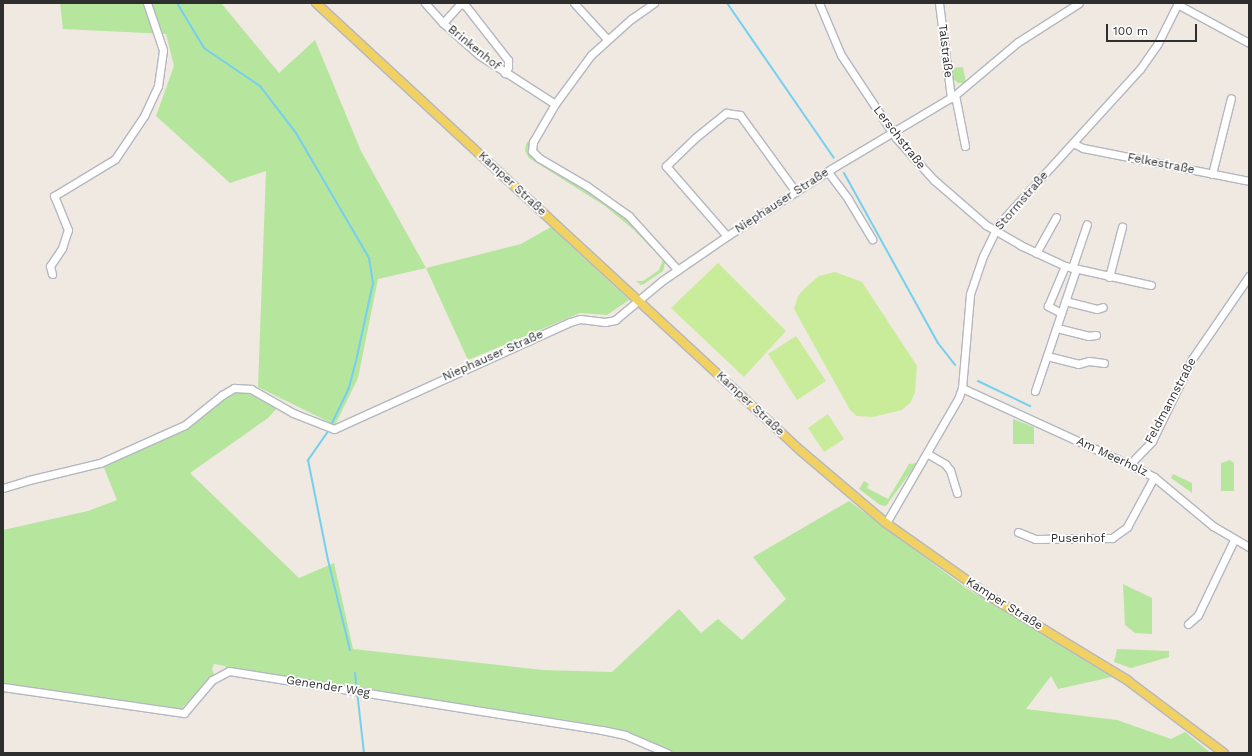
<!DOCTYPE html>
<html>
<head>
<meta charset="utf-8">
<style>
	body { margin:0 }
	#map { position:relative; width:1252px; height:756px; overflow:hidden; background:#efe9e1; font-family:"Work Sans",sans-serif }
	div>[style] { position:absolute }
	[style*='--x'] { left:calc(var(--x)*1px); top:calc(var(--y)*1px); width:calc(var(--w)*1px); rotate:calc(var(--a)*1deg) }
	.green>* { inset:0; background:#b6e59e }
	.pitch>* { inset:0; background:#c9ec9a }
	.stream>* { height:2px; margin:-1px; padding:0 1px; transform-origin:1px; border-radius:1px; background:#75cff0 }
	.roads { filter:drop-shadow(1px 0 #b4b7c1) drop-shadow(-1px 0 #b4b7c1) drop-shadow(0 1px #b4b7c1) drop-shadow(0 -1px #b4b7c1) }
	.minor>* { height:7px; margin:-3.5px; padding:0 3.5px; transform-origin:3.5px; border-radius:3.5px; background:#fff }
	.major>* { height:8px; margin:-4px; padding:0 4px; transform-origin:4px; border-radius:4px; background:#f2d163 }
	span { translate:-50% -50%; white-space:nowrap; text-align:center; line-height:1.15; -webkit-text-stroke:3.5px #fff; paint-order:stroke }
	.street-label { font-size:12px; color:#2e2e2e }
	.frame { position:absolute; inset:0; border:4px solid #2e2e2e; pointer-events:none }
	.scale { position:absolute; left:1106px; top:24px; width:91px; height:18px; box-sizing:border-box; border:2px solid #2e2e2e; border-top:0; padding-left:5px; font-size:12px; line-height:14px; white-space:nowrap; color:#2e2e2e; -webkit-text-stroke:3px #fff; paint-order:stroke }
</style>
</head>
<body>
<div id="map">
	<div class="green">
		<i style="clip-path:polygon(60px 3px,221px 3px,279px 73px,315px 40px,361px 151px,426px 268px,521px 244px,551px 227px,629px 300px,607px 315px,580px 313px,468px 360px,426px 268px,378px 279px,358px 378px,335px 425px,258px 387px,266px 171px,230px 183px,156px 116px,174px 66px,166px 34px,63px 29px)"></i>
		<i style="clip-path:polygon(963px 67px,966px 83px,958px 83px,953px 79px,950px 68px)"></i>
		<i style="clip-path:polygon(533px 135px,528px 147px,531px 156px,581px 186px,622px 215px,666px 260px,663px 271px,644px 284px,641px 285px,636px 281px,643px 281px,659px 270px,663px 260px,634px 230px,605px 206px,529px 158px,525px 151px,526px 144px)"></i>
		<i style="clip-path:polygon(242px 388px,278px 407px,268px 418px,190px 473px,299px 578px,334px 563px,353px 649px,543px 670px,612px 672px,679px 609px,701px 633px,718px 619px,742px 640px,786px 599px,753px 557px,849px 501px,966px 588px,1112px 677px,1058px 689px,1051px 676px,1026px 709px,1117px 720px,1171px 739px,1185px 732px,1211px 753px,667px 753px,625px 735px,229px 671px,225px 666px,214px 664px,212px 669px,214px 675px,180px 710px,3px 684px,3px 530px,88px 511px,117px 500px,102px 463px,190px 425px,223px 396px)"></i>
		<i style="clip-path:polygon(1013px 419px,1034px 427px,1034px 444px,1013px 444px)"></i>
		<i style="clip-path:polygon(1230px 460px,1234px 463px,1234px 491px,1221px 491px,1221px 463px)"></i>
		<i style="clip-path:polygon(917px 463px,886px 506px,880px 505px,859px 489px,864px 481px,869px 484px,867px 488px,888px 499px,909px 464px)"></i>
		<i style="clip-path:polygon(1173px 474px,1192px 483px,1192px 493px,1171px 478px)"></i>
		<i style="clip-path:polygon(1123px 584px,1152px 598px,1152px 634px,1135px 633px,1125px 625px)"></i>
		<i style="clip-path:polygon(1117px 649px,1169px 651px,1169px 657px,1131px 668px,1114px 662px)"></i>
	</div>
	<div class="pitch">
		<i style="clip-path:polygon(718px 263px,786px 331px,744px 377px,671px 308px)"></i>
		<i style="clip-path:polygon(835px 272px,862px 282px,917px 366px,915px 392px,911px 402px,902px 410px,873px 417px,857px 416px,850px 410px,794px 309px,798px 296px,805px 288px,819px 276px)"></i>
		<i style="clip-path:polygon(796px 336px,826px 381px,797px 400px,768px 354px)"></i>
		<i style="clip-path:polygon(828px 414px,844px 439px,824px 452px,808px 428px)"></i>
	</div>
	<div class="stream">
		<i style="--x:177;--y:3;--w:52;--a:59"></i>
		<i style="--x:204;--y:48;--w:68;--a:34.2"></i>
		<i style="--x:260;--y:86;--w:59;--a:52.5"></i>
		<i style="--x:296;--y:133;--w:145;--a:59.7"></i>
		<i style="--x:369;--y:258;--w:25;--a:81"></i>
		<i style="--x:373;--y:283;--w:80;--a:102.3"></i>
		<i style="--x:356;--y:361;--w:28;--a:105"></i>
		<i style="--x:349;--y:388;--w:41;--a:115.9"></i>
		<i style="--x:727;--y:3;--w:188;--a:55.4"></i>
		<i style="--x:844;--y:173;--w:194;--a:61.1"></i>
		<i style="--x:938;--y:343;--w:28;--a:52"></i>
		<i style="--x:978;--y:381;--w:58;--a:25.7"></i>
		<i style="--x:329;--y:430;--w:37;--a:125"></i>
		<i style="--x:308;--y:460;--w:102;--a:78.7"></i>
		<i style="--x:328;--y:560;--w:93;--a:76.3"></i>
		<i style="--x:355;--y:673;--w:81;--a:83.6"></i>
	</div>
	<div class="roads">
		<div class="minor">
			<i style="--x:425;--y:3;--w:27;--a:48"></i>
			<i style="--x:443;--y:23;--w:48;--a:41.6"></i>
			<i style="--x:479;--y:55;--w:90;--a:32.8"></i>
			<i style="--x:574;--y:3;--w:49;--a:47.5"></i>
			<i style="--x:654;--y:3;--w:28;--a:145"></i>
			<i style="--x:631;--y:19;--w:54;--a:138"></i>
			<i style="--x:591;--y:55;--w:61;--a:126.3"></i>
			<i style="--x:555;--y:104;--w:44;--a:120.1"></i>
			<i style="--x:533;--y:142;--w:9;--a:96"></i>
			<i style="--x:532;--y:151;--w:10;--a:45"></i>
			<i style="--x:539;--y:158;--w:56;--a:30.3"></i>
			<i style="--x:587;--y:186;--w:52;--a:35.5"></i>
			<i style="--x:629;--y:216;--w:73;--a:47.8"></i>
			<i style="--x:819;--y:3;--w:56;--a:67.1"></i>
			<i style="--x:841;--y:55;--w:100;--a:56.5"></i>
			<i style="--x:896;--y:138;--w:57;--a:47.9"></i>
			<i style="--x:934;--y:180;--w:69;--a:40.9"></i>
			<i style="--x:986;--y:225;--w:39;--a:30"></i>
			<i style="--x:1020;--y:245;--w:50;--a:25"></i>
			<i style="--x:1065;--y:266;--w:88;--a:12.5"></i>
			<i style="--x:939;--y:3;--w:96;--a:82.8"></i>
			<i style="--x:1177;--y:4;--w:82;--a:28.4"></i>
			<i style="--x:443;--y:23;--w:25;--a:-48"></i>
			<i style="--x:460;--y:4;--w:5;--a:11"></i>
			<i style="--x:465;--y:5;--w:70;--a:52"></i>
			<i style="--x:508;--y:60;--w:7;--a:90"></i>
			<i style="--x:508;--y:67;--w:7;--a:117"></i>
			<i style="--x:955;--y:95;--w:52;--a:78.9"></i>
			<i style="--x:1073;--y:143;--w:11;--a:27"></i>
			<i style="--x:1083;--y:148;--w:169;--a:11.2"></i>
			<i style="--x:828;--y:172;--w:34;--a:53"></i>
			<i style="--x:848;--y:199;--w:47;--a:59"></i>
			<i style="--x:1212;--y:174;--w:78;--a:-76"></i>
			<i style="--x:727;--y:236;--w:93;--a:-131.1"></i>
			<i style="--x:666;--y:166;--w:40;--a:-44"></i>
			<i style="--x:695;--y:138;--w:40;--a:-39"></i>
			<i style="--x:726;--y:113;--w:14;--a:8"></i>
			<i style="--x:740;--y:115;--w:95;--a:54"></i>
			<i style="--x:1036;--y:253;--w:41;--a:-60.9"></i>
			<i style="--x:1072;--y:268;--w:46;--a:-71.2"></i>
			<i style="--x:52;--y:274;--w:8;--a:-104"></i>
			<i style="--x:50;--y:266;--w:22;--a:-56"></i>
			<i style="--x:62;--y:248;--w:19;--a:-72"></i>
			<i style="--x:68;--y:230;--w:37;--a:-112"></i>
			<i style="--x:54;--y:196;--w:71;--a:-31.2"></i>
			<i style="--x:115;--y:159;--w:52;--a:-56"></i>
			<i style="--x:144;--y:116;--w:33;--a:-65"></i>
			<i style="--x:158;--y:86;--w:36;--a:-82"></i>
			<i style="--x:163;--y:50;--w:50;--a:-108.8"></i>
			<i style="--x:1109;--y:277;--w:52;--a:-75.4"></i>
			<i style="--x:1065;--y:301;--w:33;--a:14"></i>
			<i style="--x:1097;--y:309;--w:6;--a:-18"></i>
			<i style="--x:1061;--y:313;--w:15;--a:-152"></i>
			<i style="--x:1048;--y:306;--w:43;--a:-67"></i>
			<i style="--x:1057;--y:328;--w:32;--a:14"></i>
			<i style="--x:1088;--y:336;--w:8;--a:-7"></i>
			<i style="--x:1047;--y:356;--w:32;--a:14"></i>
			<i style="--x:1078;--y:364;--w:11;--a:-15"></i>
			<i style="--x:1089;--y:361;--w:15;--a:8"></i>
			<i style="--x:962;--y:388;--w:197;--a:24.6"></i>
			<i style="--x:1141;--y:470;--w:15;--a:28"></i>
			<i style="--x:1154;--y:477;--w:77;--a:39.7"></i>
			<i style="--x:1213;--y:526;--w:42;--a:30.3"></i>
			<i style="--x:1035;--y:391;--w:129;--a:-71.4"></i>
			<i style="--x:928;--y:454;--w:20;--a:30"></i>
			<i style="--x:945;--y:464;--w:8;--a:50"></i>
			<i style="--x:950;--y:470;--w:24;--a:73"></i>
			<i style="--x:1130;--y:464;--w:32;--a:-46"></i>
			<i style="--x:1152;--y:441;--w:91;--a:-64"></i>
			<i style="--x:1192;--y:359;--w:101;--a:-55.5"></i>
			<i style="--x:3;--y:488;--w:27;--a:-17"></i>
			<i style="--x:29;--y:480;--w:73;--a:-13.5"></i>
			<i style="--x:100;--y:463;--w:93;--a:-24.1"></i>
			<i style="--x:185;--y:425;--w:48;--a:-39"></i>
			<i style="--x:222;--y:395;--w:14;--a:-30"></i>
			<i style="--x:234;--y:388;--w:17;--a:3"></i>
			<i style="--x:251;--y:389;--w:48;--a:29.7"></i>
			<i style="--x:293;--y:413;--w:44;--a:21.3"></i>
			<i style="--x:334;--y:429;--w:259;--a:-24.4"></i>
			<i style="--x:570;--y:322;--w:10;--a:-17"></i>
			<i style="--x:580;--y:319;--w:25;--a:7"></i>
			<i style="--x:605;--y:322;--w:10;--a:-11"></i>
			<i style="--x:615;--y:320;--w:62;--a:-39.8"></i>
			<i style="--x:663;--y:280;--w:78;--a:-34.5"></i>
			<i style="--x:727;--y:236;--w:124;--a:-32.8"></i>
			<i style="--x:831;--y:169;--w:144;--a:-30.8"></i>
			<i style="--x:955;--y:95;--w:82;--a:-40.1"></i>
			<i style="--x:1018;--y:42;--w:72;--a:-32.6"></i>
			<i style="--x:886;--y:523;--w:143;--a:-59.9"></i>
			<i style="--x:958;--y:399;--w:12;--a:-70"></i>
			<i style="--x:962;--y:388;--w:94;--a:-85.1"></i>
			<i style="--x:970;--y:294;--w:40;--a:-71.1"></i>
			<i style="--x:983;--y:256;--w:34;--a:-64"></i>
			<i style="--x:998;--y:225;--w:211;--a:-47.7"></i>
			<i style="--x:1140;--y:69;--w:29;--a:-55"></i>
			<i style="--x:1157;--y:45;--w:47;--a:-63.4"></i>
			<i style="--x:1018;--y:532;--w:18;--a:22"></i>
			<i style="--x:1035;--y:539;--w:77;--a:-0.7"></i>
			<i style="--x:1112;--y:538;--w:19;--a:-36"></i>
			<i style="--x:1127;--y:527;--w:57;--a:-61.6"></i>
			<i style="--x:1188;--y:624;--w:13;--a:-42"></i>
			<i style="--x:1198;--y:615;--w:83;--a:-64.4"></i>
			<i style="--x:3;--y:687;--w:183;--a:8.2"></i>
			<i style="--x:184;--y:713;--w:43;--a:-49.7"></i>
			<i style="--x:212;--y:680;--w:19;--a:-28"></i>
			<i style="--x:229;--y:671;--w:378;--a:9"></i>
			<i style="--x:602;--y:730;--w:24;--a:12"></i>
			<i style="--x:625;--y:735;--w:46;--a:23.2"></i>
		</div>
		<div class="major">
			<i style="--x:316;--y:3;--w:660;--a:42.73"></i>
			<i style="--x:801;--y:451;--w:111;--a:40.3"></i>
			<i style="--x:886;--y:523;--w:126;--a:35.3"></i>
			<i style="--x:989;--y:596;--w:162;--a:31.3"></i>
			<i style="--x:1127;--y:680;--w:121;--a:37"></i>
		</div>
	</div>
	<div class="street-label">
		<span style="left:474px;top:48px;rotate:39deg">Brinkenhof</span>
		<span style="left:945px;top:51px;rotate:83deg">Talstraße</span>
		<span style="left:899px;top:138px;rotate:52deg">Lerschstraße</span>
		<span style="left:1161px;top:164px;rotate:11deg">Felkestraße</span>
		<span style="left:512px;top:184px;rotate:43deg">Kamper Straße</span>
		<span style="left:782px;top:201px;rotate:-33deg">Niephauser Straße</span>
		<span style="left:1022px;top:201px;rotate:-49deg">Stormstraße</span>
		<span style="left:493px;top:356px;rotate:-24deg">Niephauser Straße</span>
		<span style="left:1171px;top:401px;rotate:-62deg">Feldmannstraße</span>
		<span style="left:750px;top:404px;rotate:43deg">Kamper Straße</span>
		<span style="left:1112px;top:457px;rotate:25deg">Am Meerholz</span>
		<span style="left:1078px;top:539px">Pusenhof</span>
		<span style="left:1004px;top:604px;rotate:32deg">Kamper Straße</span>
		<span style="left:328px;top:687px;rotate:9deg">Genender Weg</span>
	</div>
	<div class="frame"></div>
	<div class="scale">100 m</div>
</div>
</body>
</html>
